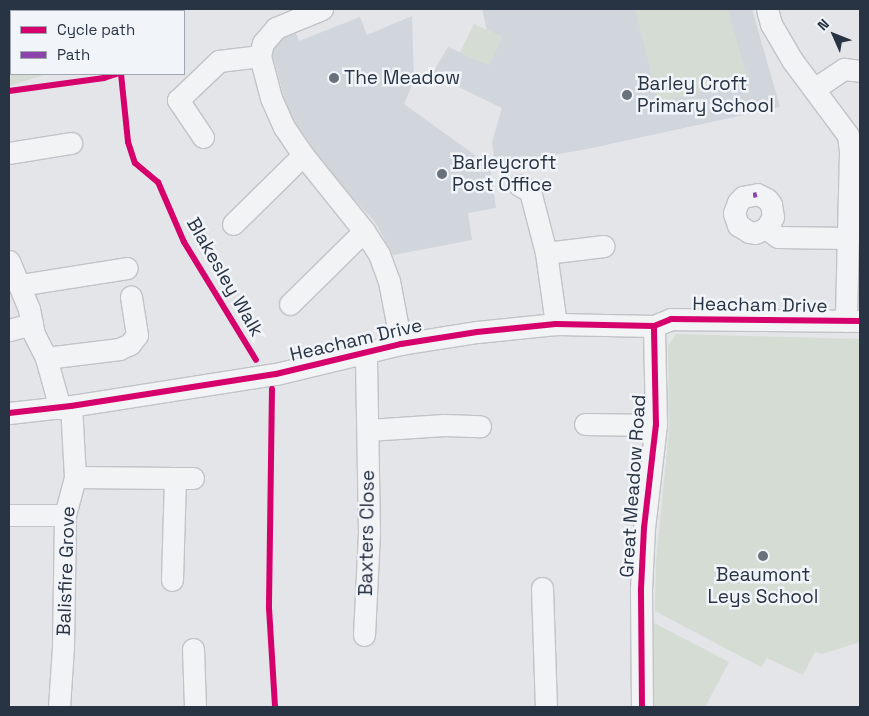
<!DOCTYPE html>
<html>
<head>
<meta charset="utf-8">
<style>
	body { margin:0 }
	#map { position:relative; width:869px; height:716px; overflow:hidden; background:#e3e5e8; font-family:"Space Grotesk",sans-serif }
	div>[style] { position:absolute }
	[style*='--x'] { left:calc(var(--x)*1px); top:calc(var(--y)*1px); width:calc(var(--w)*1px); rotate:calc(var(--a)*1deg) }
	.built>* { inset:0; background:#d1d5dc }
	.green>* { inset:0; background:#d4dcd3 }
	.stream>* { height:4.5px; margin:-2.25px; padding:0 2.25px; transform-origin:2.25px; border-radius:2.25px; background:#b0c3d4 }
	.roads { filter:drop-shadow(1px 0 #c1c3c6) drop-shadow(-1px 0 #c1c3c6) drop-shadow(0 1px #c1c3c6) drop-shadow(0 -1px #c1c3c6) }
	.minor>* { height:21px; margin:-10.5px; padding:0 10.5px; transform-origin:10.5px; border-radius:10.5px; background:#f2f3f5 }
	.quiet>* { height:5px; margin-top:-2.5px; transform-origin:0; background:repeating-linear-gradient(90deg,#8e44ad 0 10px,transparent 0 15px) }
	.cycleway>* { height:6px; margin:-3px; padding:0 3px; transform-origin:3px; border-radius:3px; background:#d6006c }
	.dots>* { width:14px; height:14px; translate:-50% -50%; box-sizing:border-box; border:2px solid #f1f4f8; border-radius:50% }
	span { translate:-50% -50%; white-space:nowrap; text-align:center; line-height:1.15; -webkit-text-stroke:5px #f1f4f8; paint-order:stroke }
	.poi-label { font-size:19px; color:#283343 }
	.left { translate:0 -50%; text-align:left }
	.street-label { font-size:19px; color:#283343 }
	.frame { position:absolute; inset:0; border:10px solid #283343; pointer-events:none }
	.legend { position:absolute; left:10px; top:10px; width:175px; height:65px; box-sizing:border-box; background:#f1f4f8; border:1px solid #a1a7b0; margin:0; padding:6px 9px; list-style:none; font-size:15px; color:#283343 }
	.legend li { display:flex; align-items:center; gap:10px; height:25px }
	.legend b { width:25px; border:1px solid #a1a7b0 }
	.north { position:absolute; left:809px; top:10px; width:50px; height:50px; -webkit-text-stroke:4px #f1f4f8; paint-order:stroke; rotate:314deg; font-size:14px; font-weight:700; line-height:20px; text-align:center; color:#283343 }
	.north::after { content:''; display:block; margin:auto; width:18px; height:22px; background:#283343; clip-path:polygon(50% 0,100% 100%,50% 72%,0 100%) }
</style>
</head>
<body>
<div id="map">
	<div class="built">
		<i style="clip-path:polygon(482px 9px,752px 9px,780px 107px,592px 148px,495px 166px,492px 142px,502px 108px,432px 74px,448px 47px,489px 65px,502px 37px,487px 30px)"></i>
		<i style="clip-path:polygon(412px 16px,414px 81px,404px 104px,490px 166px,496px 208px,468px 213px,472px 240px,393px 255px,375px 222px,320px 163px,303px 138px,289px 115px,272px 53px,278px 41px,295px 31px,299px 41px,360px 17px,367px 35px)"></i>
	</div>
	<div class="green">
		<i style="clip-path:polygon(9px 9px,95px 9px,94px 11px,11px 11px,11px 74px,47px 74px,9px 86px)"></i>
		<i style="clip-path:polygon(635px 9px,728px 9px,748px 81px,658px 102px)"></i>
		<i style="clip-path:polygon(474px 24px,502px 37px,489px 65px,460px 52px)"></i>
		<i style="clip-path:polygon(676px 334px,860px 339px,860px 642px,822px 654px,815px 652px,803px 675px,767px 658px,761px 667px,655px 611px,656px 561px,669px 430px,668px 346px)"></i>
		<i style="clip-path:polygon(654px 623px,729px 662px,705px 707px,654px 707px)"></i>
	</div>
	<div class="stream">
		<i style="--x:21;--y:11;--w:4;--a:-27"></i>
		<i style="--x:9;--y:20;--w:3;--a:-45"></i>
	</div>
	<div class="roads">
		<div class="minor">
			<i style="--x:322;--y:9;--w:50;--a:157.6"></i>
			<i style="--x:276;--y:28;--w:20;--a:131"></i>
			<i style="--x:263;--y:43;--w:13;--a:103"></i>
			<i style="--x:260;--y:56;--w:43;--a:75.3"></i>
			<i style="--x:271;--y:98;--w:32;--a:66"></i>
			<i style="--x:284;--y:127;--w:34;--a:56"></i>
			<i style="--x:303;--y:155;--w:97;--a:51.2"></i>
			<i style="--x:364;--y:231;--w:27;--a:57"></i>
			<i style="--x:379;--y:254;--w:29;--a:70"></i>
			<i style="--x:389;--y:281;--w:64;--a:79.2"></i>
			<i style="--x:767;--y:9;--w:16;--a:75"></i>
			<i style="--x:771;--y:24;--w:42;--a:59.7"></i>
			<i style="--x:792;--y:60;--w:94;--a:53.3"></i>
			<i style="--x:848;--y:135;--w:17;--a:83"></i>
			<i style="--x:850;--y:152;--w:169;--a:91.4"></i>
			<i style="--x:814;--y:89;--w:36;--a:-34"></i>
			<i style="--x:844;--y:69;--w:16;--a:7"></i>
			<i style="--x:203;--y:137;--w:45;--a:-124"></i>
			<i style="--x:178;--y:100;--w:57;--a:-43.6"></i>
			<i style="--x:219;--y:61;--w:41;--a:-7"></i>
			<i style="--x:9;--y:153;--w:63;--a:-9.2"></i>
			<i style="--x:519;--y:185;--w:13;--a:29"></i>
			<i style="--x:530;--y:191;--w:64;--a:75.5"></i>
			<i style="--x:546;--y:253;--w:72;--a:82"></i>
			<i style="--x:753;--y:195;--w:10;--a:169"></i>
			<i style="--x:743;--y:197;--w:7;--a:135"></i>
			<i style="--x:738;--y:202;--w:12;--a:110"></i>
			<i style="--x:734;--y:213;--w:13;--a:72"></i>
			<i style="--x:738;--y:225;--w:13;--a:32"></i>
			<i style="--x:749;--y:232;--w:6;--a:9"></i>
			<i style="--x:755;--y:233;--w:12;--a:-24"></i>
			<i style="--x:766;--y:228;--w:13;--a:-58"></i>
			<i style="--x:773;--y:217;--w:13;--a:-99"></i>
			<i style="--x:771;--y:204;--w:6;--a:-129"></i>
			<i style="--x:767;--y:199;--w:11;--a:-153"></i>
			<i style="--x:233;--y:224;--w:98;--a:-44.6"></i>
			<i style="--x:766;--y:228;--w:15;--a:37"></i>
			<i style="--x:778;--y:237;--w:70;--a:0.8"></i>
			<i style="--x:546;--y:253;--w:58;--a:-6.9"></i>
			<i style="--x:9;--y:261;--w:52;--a:67.4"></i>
			<i style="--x:29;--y:309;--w:25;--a:79"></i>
			<i style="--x:34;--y:334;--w:27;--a:63"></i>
			<i style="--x:46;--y:358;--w:52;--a:74.4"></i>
			<i style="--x:20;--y:285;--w:108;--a:-9"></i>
			<i style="--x:290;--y:304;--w:104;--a:-44.6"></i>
			<i style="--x:9;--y:330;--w:24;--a:-15"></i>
			<i style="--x:46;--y:358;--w:74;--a:-7"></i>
			<i style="--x:119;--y:349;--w:12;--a:-24"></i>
			<i style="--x:130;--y:344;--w:11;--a:-52"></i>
			<i style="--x:137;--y:335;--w:39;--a:-99"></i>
			<i style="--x:9;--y:413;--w:62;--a:-6.4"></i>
			<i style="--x:71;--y:406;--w:207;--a:-8.9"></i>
			<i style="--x:276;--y:374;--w:129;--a:-13.5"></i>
			<i style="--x:401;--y:344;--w:77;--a:-9"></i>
			<i style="--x:477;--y:332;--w:79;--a:-5.8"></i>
			<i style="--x:556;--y:324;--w:98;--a:1.2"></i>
			<i style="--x:654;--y:326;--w:18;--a:-22"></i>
			<i style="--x:671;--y:319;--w:189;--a:0.6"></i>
			<i style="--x:585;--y:424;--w:71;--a:0.8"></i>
			<i style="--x:368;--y:430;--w:76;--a:-3.8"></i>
			<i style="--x:444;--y:425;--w:36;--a:2"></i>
			<i style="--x:75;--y:477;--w:100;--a:0.6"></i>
			<i style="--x:175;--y:478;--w:102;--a:91.7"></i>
			<i style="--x:175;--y:478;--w:18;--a:0"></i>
			<i style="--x:9;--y:515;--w:56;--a:0"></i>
			<i style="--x:542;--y:588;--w:119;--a:88.1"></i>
			<i style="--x:364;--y:635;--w:103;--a:-87.2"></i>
			<i style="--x:369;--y:532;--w:180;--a:-91"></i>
			<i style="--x:193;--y:649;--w:58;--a:88"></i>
			<i style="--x:59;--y:707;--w:61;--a:-86.2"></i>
			<i style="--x:63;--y:646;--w:131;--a:-89.1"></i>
			<i style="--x:65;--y:515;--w:39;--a:-75"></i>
			<i style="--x:75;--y:477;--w:71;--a:-93.2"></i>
			<i style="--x:642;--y:707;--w:118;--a:-90.5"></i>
			<i style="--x:641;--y:589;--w:61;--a:-87.2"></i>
			<i style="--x:644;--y:528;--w:104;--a:-83.4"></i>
			<i style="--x:656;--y:425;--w:99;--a:-91.2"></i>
		</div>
	</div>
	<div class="quiet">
		<i style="--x:753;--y:195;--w:4;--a:-14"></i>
	</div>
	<div class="cycleway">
		<i style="--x:121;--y:74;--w:68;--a:84.1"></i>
		<i style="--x:128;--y:142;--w:22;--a:72"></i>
		<i style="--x:135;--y:163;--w:30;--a:40"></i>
		<i style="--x:158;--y:182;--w:65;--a:66.6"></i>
		<i style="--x:184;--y:242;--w:138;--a:58.6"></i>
		<i style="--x:9;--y:91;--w:96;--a:-7.8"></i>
		<i style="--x:104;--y:78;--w:13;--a:-18"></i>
		<i style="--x:272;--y:389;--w:219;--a:90.8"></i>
		<i style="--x:269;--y:608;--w:99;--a:86.5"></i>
		<i style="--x:9;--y:413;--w:62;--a:-6.4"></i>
		<i style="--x:71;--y:406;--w:207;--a:-8.9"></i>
		<i style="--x:276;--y:374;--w:129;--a:-13.5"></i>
		<i style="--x:401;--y:344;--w:77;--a:-9"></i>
		<i style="--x:477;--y:332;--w:79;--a:-5.8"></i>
		<i style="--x:556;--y:324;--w:98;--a:1.2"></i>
		<i style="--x:654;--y:326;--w:18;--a:-22"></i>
		<i style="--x:671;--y:319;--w:189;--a:0.6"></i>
		<i style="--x:642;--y:707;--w:118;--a:-90.5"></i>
		<i style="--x:641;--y:589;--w:61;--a:-87.2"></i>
		<i style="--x:644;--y:528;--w:104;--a:-83.4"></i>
		<i style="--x:656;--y:425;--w:99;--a:-91.2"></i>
	</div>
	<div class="dots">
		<i style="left:334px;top:78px;background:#69717d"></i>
		<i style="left:627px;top:95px;background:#69717d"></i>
		<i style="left:442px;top:174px;background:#69717d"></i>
		<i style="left:763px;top:556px;background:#69717d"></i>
	</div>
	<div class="poi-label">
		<span class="left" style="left:344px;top:78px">The Meadow</span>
		<span class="left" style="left:637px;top:95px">Barley Croft<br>Primary School</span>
		<span class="left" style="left:452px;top:174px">Barleycroft<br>Post Office</span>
		<span style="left:763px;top:586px">Beaumont<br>Leys School</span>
	</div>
	<div class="street-label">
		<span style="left:225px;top:277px;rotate:60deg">Blakesley Walk</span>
		<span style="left:760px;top:305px;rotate:1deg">Heacham Drive</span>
		<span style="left:356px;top:340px;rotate:-13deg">Heacham Drive</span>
		<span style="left:633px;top:486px;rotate:-86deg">Great Meadow Road</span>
		<span style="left:367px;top:533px;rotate:-89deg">Baxters Close</span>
		<span style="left:66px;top:571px;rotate:-88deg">Balisfire Grove</span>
	</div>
	<div class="frame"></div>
	<ul class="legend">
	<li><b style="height:6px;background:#d6006c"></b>Cycle path</li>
	<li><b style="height:6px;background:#8e44ad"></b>Path</li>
	</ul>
	<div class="north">N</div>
</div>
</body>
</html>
